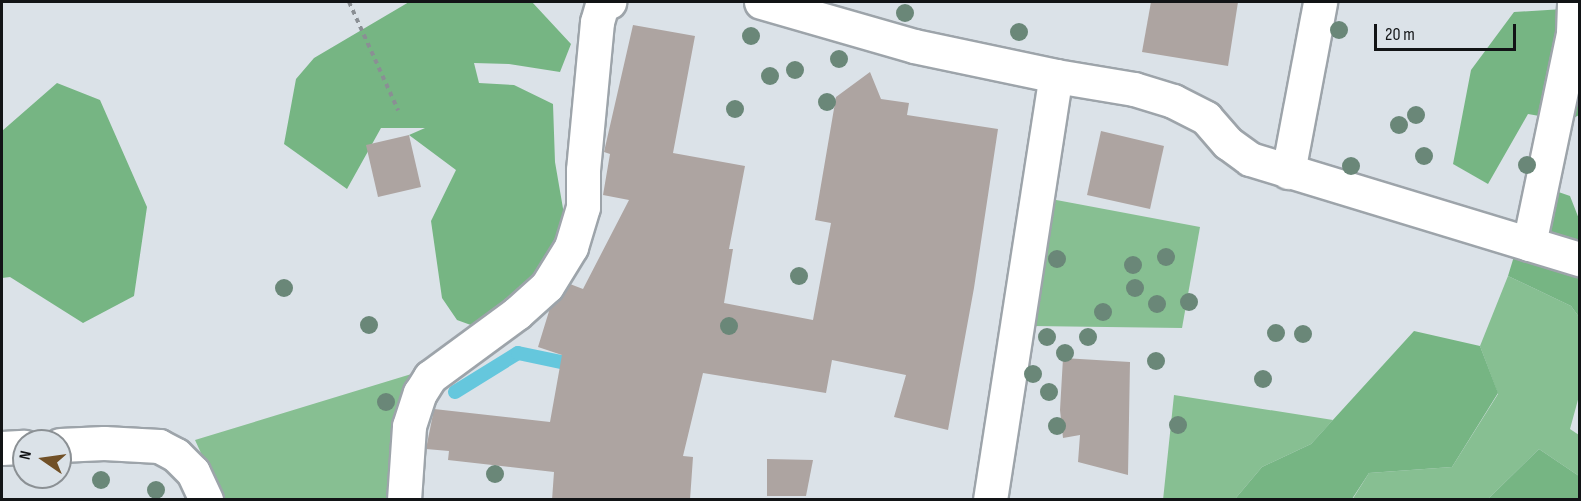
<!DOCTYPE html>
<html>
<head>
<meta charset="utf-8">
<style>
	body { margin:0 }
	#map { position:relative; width:1581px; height:501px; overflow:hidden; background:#dbe2e8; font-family:"Sofia Sans Condensed",sans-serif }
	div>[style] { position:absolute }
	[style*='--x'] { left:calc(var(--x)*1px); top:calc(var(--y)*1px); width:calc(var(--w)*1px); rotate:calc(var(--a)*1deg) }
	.green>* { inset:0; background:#87bf92 }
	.forest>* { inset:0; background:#76b583 }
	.stream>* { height:14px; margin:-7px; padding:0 7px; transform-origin:7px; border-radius:7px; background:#65c7dd }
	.building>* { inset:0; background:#ada4a1 }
	.path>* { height:4px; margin-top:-2px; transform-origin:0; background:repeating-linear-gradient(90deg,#8a8f94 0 4.5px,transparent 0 9px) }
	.roads { filter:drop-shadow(2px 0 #9da4aa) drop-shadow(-2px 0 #9da4aa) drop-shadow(0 2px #9da4aa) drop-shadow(0 -2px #9da4aa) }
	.street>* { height:33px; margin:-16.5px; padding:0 16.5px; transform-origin:16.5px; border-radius:16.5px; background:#fff }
	.trees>* { width:18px; height:18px; margin:-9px; border-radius:50%; background:#6a8778 }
	span { translate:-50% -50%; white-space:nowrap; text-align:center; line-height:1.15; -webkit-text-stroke:6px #dbe2e8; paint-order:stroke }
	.frame { position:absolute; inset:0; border:3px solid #121416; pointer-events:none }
	.north { position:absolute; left:12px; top:429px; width:60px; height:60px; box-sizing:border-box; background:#dbe2e8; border:2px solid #8b9094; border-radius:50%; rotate:283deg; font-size:16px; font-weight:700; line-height:24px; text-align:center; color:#121416 }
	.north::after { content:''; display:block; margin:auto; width:21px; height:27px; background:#715027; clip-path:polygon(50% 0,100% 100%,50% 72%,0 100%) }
	.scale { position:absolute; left:1374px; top:24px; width:142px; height:27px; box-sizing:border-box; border:3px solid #121416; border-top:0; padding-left:8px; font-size:18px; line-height:21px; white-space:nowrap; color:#121416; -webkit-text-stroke:4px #dbe2e8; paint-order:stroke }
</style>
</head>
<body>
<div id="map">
	<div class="green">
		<i style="clip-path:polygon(1051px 199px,1200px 227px,1182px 328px,1032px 326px)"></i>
		<i style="clip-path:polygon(1508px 276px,1571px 306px,1579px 317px,1579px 396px,1570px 429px,1579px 435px,1579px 476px,1539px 449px,1488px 499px,1352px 500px,1369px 473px,1452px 467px,1498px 394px,1480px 346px)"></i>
		<i style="clip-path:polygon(441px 365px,428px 383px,409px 499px,222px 499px,195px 440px)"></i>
		<i style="clip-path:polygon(1174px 395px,1333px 420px,1311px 444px,1262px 467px,1235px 499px,1163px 500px)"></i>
	</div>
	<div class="forest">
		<i style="clip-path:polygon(409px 2px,532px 2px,571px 44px,560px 72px,509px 64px,474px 63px,479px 83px,514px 85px,553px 104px,555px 162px,565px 220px,553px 267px,479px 328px,457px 320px,442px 298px,431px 221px,456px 170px,409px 135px,425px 128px,381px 128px,347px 189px,284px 144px,296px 79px,314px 58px)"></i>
		<i style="clip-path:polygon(1579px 8px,1579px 115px,1568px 121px,1528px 114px,1488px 184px,1453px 164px,1471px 70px,1514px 12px)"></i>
		<i style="clip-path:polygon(57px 83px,100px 100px,147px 207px,134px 296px,83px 323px,10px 277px,2px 278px,2px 131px)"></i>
		<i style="clip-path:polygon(1547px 188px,1570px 196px,1579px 219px,1579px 317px,1571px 306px,1508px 276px,1529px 207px)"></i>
		<i style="clip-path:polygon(1414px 331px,1480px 346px,1498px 393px,1452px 467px,1369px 473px,1352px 499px,1235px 499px,1262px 467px,1311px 444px)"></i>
		<i style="clip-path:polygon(1539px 449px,1579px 476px,1579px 499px,1488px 499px)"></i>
	</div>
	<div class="stream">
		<i style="--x:455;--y:392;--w:74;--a:-31.8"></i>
		<i style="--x:518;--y:353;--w:58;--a:11.9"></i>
	</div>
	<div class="building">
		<i style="clip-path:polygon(1151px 2px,1238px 2px,1228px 66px,1142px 52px)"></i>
		<i style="clip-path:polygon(633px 25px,695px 36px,673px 153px,745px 166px,729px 249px,733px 249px,724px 303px,813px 320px,831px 223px,815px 220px,836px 97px,870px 72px,881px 99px,909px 103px,907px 115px,998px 129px,974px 288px,948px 430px,894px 417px,906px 375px,832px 360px,826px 393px,703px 373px,683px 456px,693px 457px,690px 500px,552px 500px,554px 472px,448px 460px,449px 451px,426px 449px,434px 409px,550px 422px,562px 355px,538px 347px,550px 308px,570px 284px,583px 289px,629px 200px,603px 195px,610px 154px,604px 152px)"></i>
		<i style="clip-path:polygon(1101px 131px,1164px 146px,1150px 209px,1087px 195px)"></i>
		<i style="clip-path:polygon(409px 135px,421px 187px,378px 197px,366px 145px)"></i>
		<i style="clip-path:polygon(1063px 358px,1130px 362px,1128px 475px,1078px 462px,1080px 435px,1063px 438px,1060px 410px)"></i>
		<i style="clip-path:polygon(767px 459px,813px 460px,806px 496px,767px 496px)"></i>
	</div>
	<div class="path">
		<i style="--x:349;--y:2;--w:119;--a:65.6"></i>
	</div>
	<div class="roads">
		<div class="street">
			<i style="--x:761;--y:2;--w:159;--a:16"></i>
			<i style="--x:914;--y:46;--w:145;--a:11.9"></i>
			<i style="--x:1056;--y:76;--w:79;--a:9.5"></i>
			<i style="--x:1134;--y:89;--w:41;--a:17.1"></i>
			<i style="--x:1173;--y:101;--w:37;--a:27"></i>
			<i style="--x:1206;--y:118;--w:33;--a:49"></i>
			<i style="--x:1228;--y:143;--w:27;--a:36"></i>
			<i style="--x:1250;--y:159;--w:345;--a:16.9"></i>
			<i style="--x:1288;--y:172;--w:173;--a:-79.3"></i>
			<i style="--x:1529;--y:244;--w:216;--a:-78.2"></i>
			<i style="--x:1573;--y:33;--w:31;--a:-88"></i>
			<i style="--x:60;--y:445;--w:44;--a:-2.6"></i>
			<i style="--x:104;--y:443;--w:55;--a:3.1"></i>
			<i style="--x:159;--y:446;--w:19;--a:28"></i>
			<i style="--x:176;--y:455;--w:24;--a:45"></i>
			<i style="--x:193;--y:472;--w:31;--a:65"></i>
			<i style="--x:2;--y:448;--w:22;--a:-3"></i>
			<i style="--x:404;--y:500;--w:74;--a:-86.1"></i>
			<i style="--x:409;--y:426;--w:35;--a:-72"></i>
			<i style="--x:420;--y:393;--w:19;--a:-58"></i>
			<i style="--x:430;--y:377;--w:108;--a:-36.3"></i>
			<i style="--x:517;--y:313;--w:40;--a:-42"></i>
			<i style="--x:547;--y:286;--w:46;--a:-58.4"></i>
			<i style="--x:571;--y:247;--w:42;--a:-73.3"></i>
			<i style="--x:583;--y:207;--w:37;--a:-90"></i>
			<i style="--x:583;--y:170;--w:149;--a:-84.6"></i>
			<i style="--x:597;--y:22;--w:18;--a:-74"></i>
			<i style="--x:602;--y:5;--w:8;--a:-23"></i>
			<i style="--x:990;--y:500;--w:429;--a:-81.2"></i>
		</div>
	</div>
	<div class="trees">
		<i style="left:905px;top:13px"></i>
		<i style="left:1339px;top:30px"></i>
		<i style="left:1019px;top:32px"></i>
		<i style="left:751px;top:36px"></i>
		<i style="left:839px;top:59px"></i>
		<i style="left:795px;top:70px"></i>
		<i style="left:770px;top:76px"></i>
		<i style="left:827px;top:102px"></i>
		<i style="left:735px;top:109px"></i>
		<i style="left:1416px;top:115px"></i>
		<i style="left:1399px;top:125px"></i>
		<i style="left:1424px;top:156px"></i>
		<i style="left:1527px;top:165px"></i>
		<i style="left:1351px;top:166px"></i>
		<i style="left:1166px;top:257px"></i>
		<i style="left:1057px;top:259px"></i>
		<i style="left:1133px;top:265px"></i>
		<i style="left:799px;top:276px"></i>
		<i style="left:284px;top:288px"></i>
		<i style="left:1135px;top:288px"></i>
		<i style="left:1189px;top:302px"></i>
		<i style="left:1157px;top:304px"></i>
		<i style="left:1103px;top:312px"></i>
		<i style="left:369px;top:325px"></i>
		<i style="left:729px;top:326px"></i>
		<i style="left:1276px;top:333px"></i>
		<i style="left:1303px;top:334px"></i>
		<i style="left:1047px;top:337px"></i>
		<i style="left:1088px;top:337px"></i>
		<i style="left:1065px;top:353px"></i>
		<i style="left:1156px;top:361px"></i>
		<i style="left:1033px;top:374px"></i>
		<i style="left:1263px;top:379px"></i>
		<i style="left:1049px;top:392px"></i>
		<i style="left:386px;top:402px"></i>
		<i style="left:1178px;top:425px"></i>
		<i style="left:1057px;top:426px"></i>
		<i style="left:495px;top:474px"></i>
		<i style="left:101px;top:480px"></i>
		<i style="left:156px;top:490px"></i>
	</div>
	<div class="frame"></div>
	<div class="north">N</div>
	<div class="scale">20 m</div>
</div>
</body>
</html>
